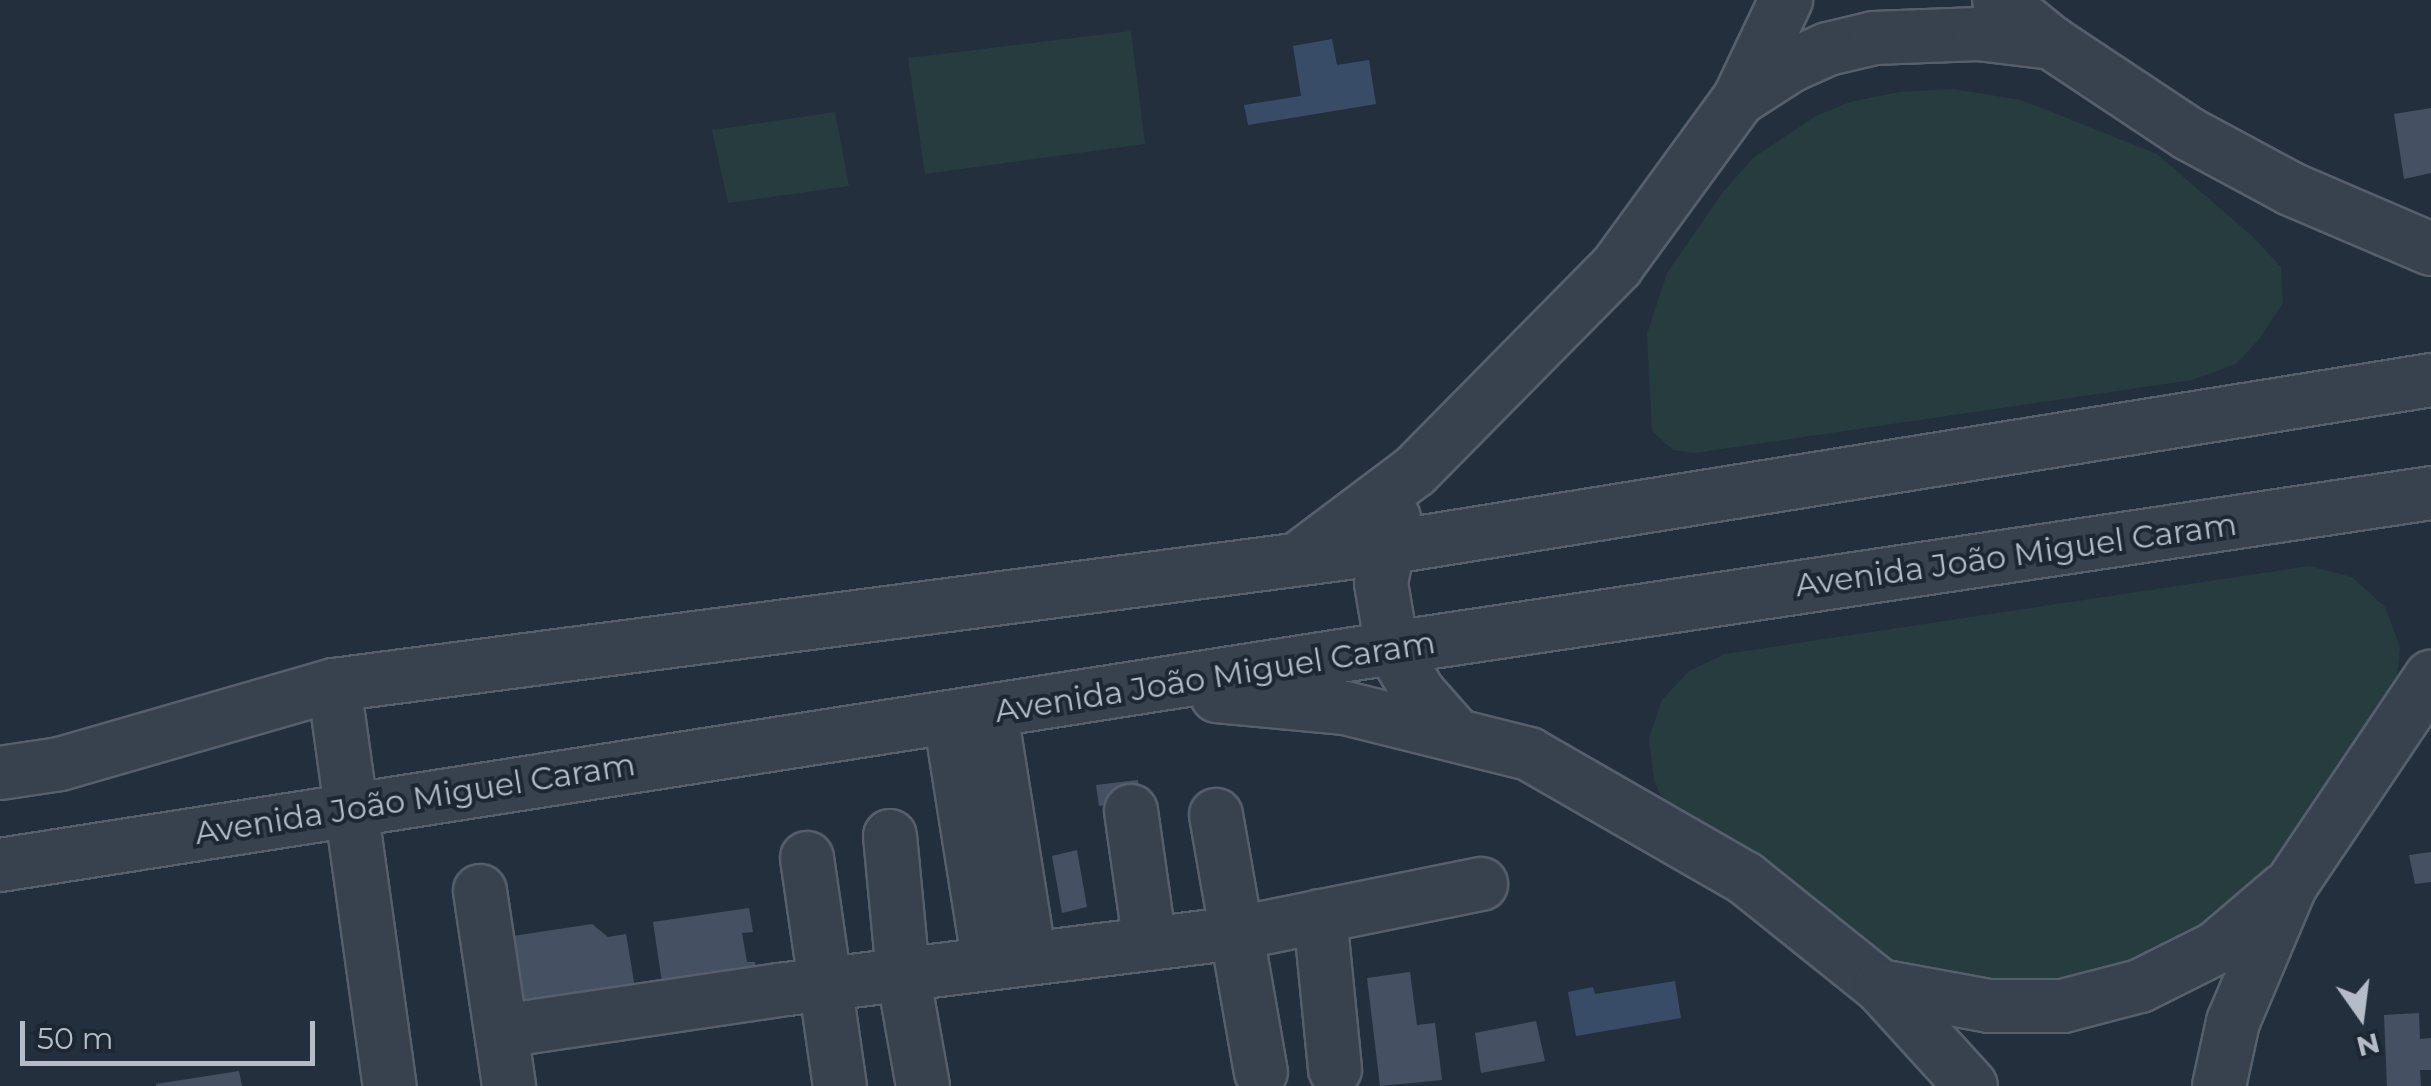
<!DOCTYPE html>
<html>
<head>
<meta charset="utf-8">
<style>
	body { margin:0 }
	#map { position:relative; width:2431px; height:1086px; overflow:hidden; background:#242f3e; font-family:Montserrat,sans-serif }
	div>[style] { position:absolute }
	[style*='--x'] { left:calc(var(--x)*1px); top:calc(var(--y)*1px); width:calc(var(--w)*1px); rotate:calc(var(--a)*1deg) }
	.green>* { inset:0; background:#263c3f }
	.water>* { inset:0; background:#394c67 }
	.building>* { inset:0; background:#455162 }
	.roads { filter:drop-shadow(2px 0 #565f6c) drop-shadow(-2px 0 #565f6c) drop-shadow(0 2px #565f6c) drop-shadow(0 -2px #565f6c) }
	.minor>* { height:52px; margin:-26px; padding:0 26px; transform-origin:26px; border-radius:26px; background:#38414e }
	span { translate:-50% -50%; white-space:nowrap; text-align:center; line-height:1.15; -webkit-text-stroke:8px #1d2633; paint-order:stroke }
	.street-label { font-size:32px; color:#b4bcc9 }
	.north { position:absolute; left:2311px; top:966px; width:100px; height:100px; -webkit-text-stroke:8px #1d2633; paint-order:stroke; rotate:166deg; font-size:28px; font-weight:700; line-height:40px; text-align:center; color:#b4bcc9 }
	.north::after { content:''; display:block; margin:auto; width:35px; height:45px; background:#b4bcc9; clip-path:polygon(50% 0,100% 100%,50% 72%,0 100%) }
	.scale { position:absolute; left:20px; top:1021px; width:295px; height:45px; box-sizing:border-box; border:5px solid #b4bcc9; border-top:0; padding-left:12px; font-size:30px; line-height:35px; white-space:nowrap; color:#b4bcc9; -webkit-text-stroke:8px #1d2633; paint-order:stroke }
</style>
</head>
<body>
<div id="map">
	<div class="green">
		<i style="clip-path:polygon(1131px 31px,1145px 144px,925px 174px,908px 58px)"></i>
		<i style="clip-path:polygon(1953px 89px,2021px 100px,2157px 154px,2252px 236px,2281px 267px,2283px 303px,2260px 338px,2236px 364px,2192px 380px,1695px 453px,1673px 450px,1652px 431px,1647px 334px,1667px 273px,1723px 192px,1753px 158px,1816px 116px,1850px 102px,1899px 92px)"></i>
		<i style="clip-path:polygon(835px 112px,849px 186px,728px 203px,712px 130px)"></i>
		<i style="clip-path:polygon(2309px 566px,2352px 577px,2385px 607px,2400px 647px,2396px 690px,2252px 899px,2188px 950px,2032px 993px,1909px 969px,1871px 950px,1662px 799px,1654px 780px,1649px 738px,1662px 700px,1689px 671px,1725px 654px)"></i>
	</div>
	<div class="water">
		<i style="clip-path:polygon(1332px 39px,1337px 65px,1369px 60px,1376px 104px,1248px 125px,1244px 105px,1301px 96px,1293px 46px)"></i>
		<i style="clip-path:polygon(1675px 981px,1681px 1018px,1576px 1036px,1568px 992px,1593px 987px,1595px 994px)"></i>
	</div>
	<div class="building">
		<i style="clip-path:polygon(2431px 108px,2431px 173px,2404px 179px,2394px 114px)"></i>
		<i style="clip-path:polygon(1138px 780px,1140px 801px,1099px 806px,1096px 785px)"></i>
		<i style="clip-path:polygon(1077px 850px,1087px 907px,1062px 913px,1052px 856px)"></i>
		<i style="clip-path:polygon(2431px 852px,2431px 882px,2415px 884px,2409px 855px)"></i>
		<i style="clip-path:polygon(749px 908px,753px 932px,742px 933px,747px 962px,755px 962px,758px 982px,664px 996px,653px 922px)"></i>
		<i style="clip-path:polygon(592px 924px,608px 937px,626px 934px,637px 1000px,508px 1011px,499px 938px)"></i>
		<i style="clip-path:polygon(1410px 972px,1417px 1025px,1435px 1023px,1442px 1080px,1380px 1086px,1367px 978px)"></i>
		<i style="clip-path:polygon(2419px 1013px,2420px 1039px,2431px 1038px,2431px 1070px,2420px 1070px,2421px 1086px,2387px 1086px,2384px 1015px)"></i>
		<i style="clip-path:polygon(1536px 1021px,1545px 1061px,1481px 1073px,1475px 1033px)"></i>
		<i style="clip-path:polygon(239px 1071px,242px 1086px,156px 1086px,156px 1084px)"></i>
	</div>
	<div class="roads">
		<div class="minor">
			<i style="--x:1999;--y:0;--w:68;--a:39.1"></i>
			<i style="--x:2052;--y:43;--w:164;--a:33.6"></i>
			<i style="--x:2189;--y:134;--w:116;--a:28.3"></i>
			<i style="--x:2291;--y:189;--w:152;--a:23.2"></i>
			<i style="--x:1739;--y:99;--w:61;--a:-32.9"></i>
			<i style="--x:1790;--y:66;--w:42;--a:-24.1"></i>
			<i style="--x:1828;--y:49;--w:47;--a:-13.4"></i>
			<i style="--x:1874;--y:38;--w:104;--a:-2.2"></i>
			<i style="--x:1978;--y:34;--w:75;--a:6.9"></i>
			<i style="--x:1394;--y:518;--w:66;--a:101.3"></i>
			<i style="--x:1381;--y:583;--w:66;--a:80.4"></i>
			<i style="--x:1392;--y:648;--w:52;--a:59"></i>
			<i style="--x:1419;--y:693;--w:56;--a:48.6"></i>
			<i style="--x:1302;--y:556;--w:141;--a:-37"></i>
			<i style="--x:1415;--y:471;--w:288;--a:-45.4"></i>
			<i style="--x:1617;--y:266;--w:207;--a:-53.9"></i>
			<i style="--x:1739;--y:99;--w:110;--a:-64.6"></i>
			<i style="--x:334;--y:685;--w:405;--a:82.1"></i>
			<i style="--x:1217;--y:696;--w:129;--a:5.4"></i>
			<i style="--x:1345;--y:708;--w:190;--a:14"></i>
			<i style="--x:1529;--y:754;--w:249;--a:29.9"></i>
			<i style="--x:1745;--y:878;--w:173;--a:38.7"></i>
			<i style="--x:1880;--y:986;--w:135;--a:47.7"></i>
			<i style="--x:991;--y:713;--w:248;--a:81"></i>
			<i style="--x:950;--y:718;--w:249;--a:81"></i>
			<i style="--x:0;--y:773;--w:61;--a:-8.5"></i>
			<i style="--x:60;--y:764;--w:285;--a:-16.1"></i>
			<i style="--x:334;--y:685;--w:1061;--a:-7.42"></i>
			<i style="--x:1386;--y:548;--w:1058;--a:-9.13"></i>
			<i style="--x:1131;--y:811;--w:134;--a:81.9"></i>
			<i style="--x:1216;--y:815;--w:261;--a:80.1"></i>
			<i style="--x:890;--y:836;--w:139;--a:84.6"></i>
			<i style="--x:903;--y:974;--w:114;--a:79.9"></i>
			<i style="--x:807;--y:858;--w:230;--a:81.8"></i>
			<i style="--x:0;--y:865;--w:1409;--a:-8.86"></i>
			<i style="--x:1392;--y:648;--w:1050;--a:-8.48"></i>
			<i style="--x:480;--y:891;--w:197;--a:81.5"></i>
			<i style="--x:1320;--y:916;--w:154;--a:84.4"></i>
			<i style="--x:1880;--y:986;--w:111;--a:10.4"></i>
			<i style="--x:1989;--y:1006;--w:74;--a:0"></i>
			<i style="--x:2063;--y:1006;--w:80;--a:-14.6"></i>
			<i style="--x:2140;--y:986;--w:85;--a:-26.6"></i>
			<i style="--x:2216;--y:948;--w:89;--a:-40.5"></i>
			<i style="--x:502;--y:1031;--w:280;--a:-8.4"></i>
			<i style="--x:779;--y:990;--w:463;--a:-7.1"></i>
			<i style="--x:1238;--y:933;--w:248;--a:-11.4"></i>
			<i style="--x:2219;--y:1086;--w:66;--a:-77.7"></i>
			<i style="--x:2233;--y:1022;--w:149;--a:-67.1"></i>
			<i style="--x:2291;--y:885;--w:251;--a:-56.1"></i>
		</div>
	</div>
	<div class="street-label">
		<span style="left:2016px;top:555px;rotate:-8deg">Avenida João Miguel Caram</span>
		<span style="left:1215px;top:677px;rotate:-9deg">Avenida João Miguel Caram</span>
		<span style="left:415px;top:799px;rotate:-9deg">Avenida João Miguel Caram</span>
	</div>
	<div class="north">N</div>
	<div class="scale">50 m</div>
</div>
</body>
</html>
